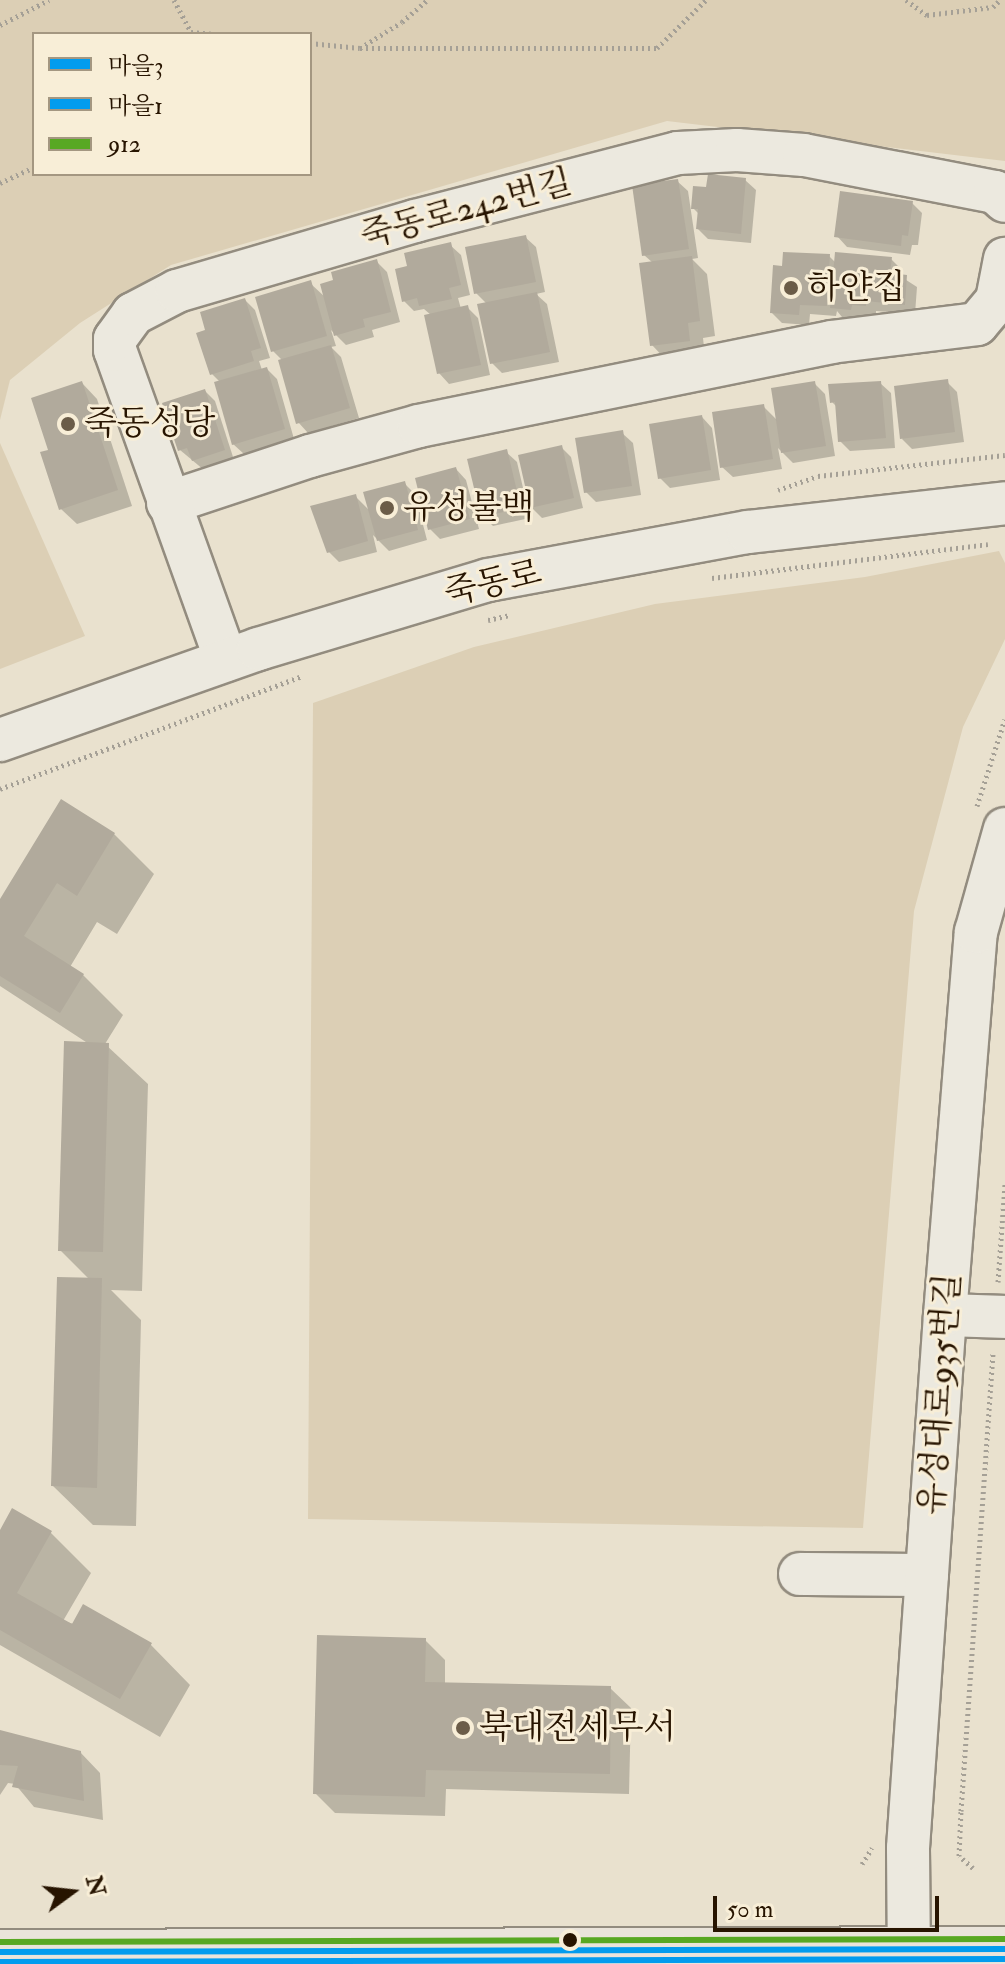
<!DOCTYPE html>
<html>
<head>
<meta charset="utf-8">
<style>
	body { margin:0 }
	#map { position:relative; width:1005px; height:1964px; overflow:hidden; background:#e9e1ce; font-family:"IM FELL Double Pica","Noto Serif KR",serif }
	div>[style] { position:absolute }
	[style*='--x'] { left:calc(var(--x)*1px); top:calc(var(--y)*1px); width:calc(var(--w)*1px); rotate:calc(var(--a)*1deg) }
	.green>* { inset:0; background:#dccfb5 }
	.shadow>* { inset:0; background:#0003 }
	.building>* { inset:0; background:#b1aa9c }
	.path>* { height:5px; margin-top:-2.5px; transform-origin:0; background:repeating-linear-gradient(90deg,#a5a096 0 2px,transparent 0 6px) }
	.roads { filter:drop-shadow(2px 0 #938c7f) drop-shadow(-2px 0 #938c7f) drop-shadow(0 2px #938c7f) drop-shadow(0 -2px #938c7f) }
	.minor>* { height:42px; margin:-21px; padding:0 21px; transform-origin:21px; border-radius:21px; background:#ece9df }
	.major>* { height:44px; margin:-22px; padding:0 22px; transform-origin:22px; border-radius:22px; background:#eae4da }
	.bus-1>* { height:6px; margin:-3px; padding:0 3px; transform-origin:3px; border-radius:3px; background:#029cee }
	.bus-2>* { height:6px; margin:-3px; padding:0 3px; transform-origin:3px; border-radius:3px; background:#029cee }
	.bus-3>* { height:6px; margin:-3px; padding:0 3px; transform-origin:3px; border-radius:3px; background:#58a823 }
	.dots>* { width:22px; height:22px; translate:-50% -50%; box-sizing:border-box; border:4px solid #f8eed7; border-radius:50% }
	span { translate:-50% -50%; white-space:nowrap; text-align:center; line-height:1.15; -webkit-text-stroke:6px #f8eed7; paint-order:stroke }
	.street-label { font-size:34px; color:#271400 }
	.poi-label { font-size:34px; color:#271400 }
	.left { translate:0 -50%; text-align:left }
	.legend { position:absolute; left:32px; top:32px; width:280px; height:144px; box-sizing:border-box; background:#f8eed7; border:2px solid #a49781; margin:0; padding:10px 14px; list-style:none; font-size:24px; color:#271400 }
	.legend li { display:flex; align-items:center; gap:16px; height:40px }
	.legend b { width:40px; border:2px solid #a49781 }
	.north { position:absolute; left:32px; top:1852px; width:80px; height:80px; -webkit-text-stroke:6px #f8eed7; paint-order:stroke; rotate:75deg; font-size:22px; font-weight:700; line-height:32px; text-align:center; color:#271400 }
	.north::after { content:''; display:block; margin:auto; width:28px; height:36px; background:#271400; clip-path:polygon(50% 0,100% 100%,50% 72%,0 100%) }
	.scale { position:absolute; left:713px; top:1896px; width:226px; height:36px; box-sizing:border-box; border:4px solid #271400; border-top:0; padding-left:10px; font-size:24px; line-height:28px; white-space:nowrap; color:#271400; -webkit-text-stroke:6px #f8eed7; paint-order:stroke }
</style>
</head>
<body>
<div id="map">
	<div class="green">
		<i style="clip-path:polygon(evenodd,0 0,1005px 0,1005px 161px,667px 121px,171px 265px,80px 323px,10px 380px,0 420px,0 0,34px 34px,310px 34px,310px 174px,34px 174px,34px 34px)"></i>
		<i style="clip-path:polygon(0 443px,85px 636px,0 669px)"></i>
		<i style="clip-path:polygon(999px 551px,1005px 563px,1005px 639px,963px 727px,914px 911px,863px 1528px,308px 1519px,313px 703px,474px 647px,655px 604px,865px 577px)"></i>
	</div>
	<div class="shadow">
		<i style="clip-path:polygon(745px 180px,756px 190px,751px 243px,708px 239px,698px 229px,699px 214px,693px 208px,708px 189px)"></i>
		<i style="clip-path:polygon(677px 181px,688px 191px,698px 258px,692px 259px,707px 274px,715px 336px,703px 338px,705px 356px,667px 361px,652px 345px,653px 263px,644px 255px)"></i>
		<i style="clip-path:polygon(912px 203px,922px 213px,918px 245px,912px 245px,910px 255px,847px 247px,837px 236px)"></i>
		<i style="clip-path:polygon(525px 237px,536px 247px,545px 292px,536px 294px,547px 304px,559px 362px,502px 373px,492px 363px,487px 304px,476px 293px)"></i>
		<i style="clip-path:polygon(450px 245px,461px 255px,470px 295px,458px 298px,461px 309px,467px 307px,478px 318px,490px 375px,449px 384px,439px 373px,431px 315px,424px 309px,414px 311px,404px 301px,409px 267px)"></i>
		<i style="clip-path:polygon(829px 256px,836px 263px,891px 259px,901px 269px,900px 276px,917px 287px,915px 314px,876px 311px,876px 316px,861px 315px,861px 319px,842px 317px,837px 311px,836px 316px,810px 314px,809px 325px,782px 323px,772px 313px,784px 268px)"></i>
		<i style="clip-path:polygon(376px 261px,387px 272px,400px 322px,372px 330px,374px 337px,346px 345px,331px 330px,336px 346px,331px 347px,341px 357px,359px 418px,308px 433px,298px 422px,283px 361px,273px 351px,310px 283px,326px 298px)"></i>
		<i style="clip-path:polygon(245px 300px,255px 310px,270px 358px,259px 361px,262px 370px,267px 369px,277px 379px,294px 439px,244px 454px,233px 444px,220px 382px,212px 374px,207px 331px)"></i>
		<i style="clip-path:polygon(947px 382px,957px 392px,964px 442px,912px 449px,902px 439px)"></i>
		<i style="clip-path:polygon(82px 383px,97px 399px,132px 506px,77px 524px,61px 509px,50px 451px)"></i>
		<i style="clip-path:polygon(814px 383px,825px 394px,835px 456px,793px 463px,778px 448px,782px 469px,733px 477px,722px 467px,763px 406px,778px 421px)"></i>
		<i style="clip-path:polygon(880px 383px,891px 393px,895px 448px,850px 451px,840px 441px,837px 407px,832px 402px)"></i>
		<i style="clip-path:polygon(205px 391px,215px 401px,234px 460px,204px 470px,180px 450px)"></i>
		<i style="clip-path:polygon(702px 417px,712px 428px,720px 480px,670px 488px,660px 478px)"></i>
		<i style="clip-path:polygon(622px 433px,633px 443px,641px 495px,596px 502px,586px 492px)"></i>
		<i style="clip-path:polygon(561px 447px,571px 457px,583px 508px,542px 518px,531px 507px)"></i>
		<i style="clip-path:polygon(506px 452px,517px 462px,530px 518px,493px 526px,483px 516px)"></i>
		<i style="clip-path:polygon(456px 469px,466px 480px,479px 529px,440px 539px,430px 529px)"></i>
		<i style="clip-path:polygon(404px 483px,415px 494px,427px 540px,389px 551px,373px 535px,377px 552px,339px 562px,329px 552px,355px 496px,371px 512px)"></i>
		<i style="clip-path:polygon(114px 834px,154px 874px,117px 934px,97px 922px,70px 967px,83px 975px,123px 1015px,105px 1044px,148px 1084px,142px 1291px,111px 1290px,141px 1320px,136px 1526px,93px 1525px,53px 1486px,90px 1280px,60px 1250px,89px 1044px,0 986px,0 902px)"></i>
		<i style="clip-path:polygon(51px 1533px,91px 1573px,63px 1621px,151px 1645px,190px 1685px,160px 1737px,0 1645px,0 1534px)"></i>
		<i style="clip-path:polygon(425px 1640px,445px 1660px,445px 1684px,610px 1688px,631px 1708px,629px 1794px,446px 1789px,445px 1816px,335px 1813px,315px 1793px)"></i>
		<i style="clip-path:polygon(0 1732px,80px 1752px,100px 1773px,103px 1820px,34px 1807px,15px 1784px,8px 1783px,0 1795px)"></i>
	</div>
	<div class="building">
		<i style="clip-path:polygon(708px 174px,746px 178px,741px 234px,696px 229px,698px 209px,691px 209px,693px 186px,706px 187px)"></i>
		<i style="clip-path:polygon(678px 179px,689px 249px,642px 256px,632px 185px)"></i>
		<i style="clip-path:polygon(840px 191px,913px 201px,908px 236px,902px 235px,901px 246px,834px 237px)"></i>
		<i style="clip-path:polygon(526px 235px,536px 282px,474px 294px,465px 247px)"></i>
		<i style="clip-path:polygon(451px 242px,461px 285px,449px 288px,452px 299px,419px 306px,417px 298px,402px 302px,395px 269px,407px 266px,404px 253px)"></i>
		<i style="clip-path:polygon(783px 252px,830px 254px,827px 306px,800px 305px,799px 315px,770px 313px,773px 265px,782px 266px)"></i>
		<i style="clip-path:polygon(835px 252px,892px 257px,890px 273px,907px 275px,905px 305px,866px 301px,866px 306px,852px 305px,851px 310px,830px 308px)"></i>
		<i style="clip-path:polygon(692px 256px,700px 321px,688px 323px,690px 341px,650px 346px,639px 263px)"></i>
		<i style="clip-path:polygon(377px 259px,391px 312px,363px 319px,365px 327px,334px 336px,320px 284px,333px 280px,331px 272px)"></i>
		<i style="clip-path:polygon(311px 280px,327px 336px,271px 352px,255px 297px)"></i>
		<i style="clip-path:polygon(537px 292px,550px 352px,490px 364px,477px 304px)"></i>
		<i style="clip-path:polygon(245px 298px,261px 348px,251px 351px,254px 361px,210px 375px,196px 333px,205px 330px,200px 312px)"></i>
		<i style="clip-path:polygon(468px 305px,481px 365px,437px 374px,424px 315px)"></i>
		<i style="clip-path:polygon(331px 345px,350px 408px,296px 424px,278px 360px)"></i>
		<i style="clip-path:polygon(267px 367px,285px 429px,232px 445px,214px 382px)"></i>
		<i style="clip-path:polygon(948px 379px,955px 432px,900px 439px,894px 386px)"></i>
		<i style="clip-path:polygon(82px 381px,118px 490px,59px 510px,40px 452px,48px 450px,31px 398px)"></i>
		<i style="clip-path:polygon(815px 381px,826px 446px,781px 453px,771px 388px)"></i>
		<i style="clip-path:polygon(881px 381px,886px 438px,838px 442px,835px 402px,830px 403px,828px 384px)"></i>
		<i style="clip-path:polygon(205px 389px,225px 450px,192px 461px,187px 448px,178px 451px,162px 403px)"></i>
		<i style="clip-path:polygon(764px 404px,773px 459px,720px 468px,712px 412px)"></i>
		<i style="clip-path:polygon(702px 415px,711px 470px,658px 479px,649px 424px)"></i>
		<i style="clip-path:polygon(623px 430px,632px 486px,584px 493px,575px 438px)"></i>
		<i style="clip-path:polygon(562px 445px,574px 498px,530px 508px,518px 455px)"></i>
		<i style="clip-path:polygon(507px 449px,521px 508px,481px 517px,467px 459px)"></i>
		<i style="clip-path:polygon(456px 467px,470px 519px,428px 530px,415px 478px)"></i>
		<i style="clip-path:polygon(405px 481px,418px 530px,377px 541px,363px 492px)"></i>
		<i style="clip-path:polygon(356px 494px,368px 541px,327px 553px,310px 506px)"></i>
		<i style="clip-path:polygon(61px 799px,115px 833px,77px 896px,57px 883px,24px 936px,84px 974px,60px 1013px,0 976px,0 899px)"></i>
		<i style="clip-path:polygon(64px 1041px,109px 1043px,103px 1252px,58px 1251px)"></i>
		<i style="clip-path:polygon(57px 1277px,102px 1278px,97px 1488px,51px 1486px)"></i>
		<i style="clip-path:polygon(12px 1508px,52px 1531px,17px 1593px,72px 1624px,83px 1604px,152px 1643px,120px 1699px,0 1630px,0 1530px)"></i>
		<i style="clip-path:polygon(317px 1635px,426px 1638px,425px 1682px,611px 1686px,610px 1774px,426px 1770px,425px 1797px,313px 1794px)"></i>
		<i style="clip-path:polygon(0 1730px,81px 1751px,84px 1801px,12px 1787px,18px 1766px,0 1765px)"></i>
	</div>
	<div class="path">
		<i style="--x:174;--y:0;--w:36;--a:62"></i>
		<i style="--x:191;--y:32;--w:21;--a:5"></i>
		<i style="--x:906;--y:0;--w:26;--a:36"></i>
		<i style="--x:927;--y:15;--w:66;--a:-6.9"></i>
		<i style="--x:993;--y:7;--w:10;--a:-45"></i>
		<i style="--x:0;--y:25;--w:55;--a:-27"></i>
		<i style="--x:310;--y:43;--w:50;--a:5.7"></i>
		<i style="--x:360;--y:48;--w:49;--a:-31.8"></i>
		<i style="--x:402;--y:22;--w:33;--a:-41"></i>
		<i style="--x:360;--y:48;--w:297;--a:0"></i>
		<i style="--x:657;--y:48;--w:69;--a:-44.4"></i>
		<i style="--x:0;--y:183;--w:38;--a:-25"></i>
		<i style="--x:778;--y:490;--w:42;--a:-19.3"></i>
		<i style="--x:818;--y:476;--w:188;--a:-6.4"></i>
		<i style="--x:712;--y:578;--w:278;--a:-7"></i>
		<i style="--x:488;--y:620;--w:23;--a:-13"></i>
		<i style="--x:0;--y:789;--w:323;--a:-20.5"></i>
		<i style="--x:977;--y:806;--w:91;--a:-72.2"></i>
		<i style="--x:998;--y:1282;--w:98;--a:-85.9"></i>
		<i style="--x:862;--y:1864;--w:19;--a:-58"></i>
		<i style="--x:973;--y:1868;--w:18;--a:-139"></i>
		<i style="--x:959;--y:1856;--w:45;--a:-87.5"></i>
		<i style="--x:961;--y:1811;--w:460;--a:-86"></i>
	</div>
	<div class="roads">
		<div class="minor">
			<i style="--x:168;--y:503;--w:150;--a:-18.3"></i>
			<i style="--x:310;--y:456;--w:113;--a:-15.4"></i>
			<i style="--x:419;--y:426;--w:420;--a:-11.5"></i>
			<i style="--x:831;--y:342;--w:147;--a:-7"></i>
			<i style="--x:977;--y:324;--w:31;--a:-50"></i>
			<i style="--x:997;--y:300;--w:42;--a:-79"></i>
			<i style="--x:226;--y:660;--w:329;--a:-109.7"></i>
			<i style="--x:115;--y:350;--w:11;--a:-90"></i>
			<i style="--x:115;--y:339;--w:31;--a:-54"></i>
			<i style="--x:133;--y:314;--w:50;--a:-27.6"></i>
			<i style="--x:177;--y:291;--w:248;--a:-16.4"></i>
			<i style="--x:415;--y:221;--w:272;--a:-14.5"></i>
			<i style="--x:678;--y:153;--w:59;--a:-2.9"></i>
			<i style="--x:737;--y:150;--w:67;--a:4.3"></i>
			<i style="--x:804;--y:155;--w:195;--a:11"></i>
			<i style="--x:995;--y:192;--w:13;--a:42"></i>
			<i style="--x:0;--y:740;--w:274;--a:-19.4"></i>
			<i style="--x:258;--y:649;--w:240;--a:-16.7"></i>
			<i style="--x:488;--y:580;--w:264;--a:-10.5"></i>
			<i style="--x:748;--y:532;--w:259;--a:-6.4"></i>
			<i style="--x:945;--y:1315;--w:60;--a:1.9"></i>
			<i style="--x:800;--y:1574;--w:127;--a:0.5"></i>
			<i style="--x:909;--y:1964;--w:116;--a:-90.5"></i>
			<i style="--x:908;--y:1848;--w:534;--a:-86.03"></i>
			<i style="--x:945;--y:1315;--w:384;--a:-85.4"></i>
			<i style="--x:976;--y:932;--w:107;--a:-74.3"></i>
		</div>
		<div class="major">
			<i style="--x:0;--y:1952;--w:1005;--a:-0.17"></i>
		</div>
	</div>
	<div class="bus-1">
		<i style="--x:0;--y:1952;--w:1005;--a:-0.17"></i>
	</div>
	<div class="bus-2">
		<i style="--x:0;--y:1962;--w:1005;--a:-0.17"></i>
	</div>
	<div class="bus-3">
		<i style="--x:0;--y:1942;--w:1005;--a:-0.17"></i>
	</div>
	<div class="dots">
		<i style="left:791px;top:288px;background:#6b5c48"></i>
		<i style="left:68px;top:424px;background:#6b5c48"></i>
		<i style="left:387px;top:508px;background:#6b5c48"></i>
		<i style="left:463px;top:1728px;background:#6b5c48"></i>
		<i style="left:570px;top:1940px;background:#271400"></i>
	</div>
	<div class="street-label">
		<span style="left:466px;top:209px;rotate:-15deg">죽동로242번길</span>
		<span style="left:493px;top:583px;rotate:-13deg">죽동로</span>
		<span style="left:940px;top:1394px;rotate:-86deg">유성대로935번길</span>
	</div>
	<div class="poi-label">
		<span class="left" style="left:807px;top:288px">하얀집</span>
		<span class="left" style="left:84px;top:424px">죽동성당</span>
		<span class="left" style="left:403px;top:508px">유성불백</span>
		<span class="left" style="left:479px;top:1728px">북대전세무서</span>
	</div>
	<ul class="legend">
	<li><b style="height:10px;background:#029cee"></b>마을3</li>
	<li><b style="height:10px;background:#029cee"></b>마을1</li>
	<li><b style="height:10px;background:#58a823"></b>912</li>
	</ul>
	<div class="north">N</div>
	<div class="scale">50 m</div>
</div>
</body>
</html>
